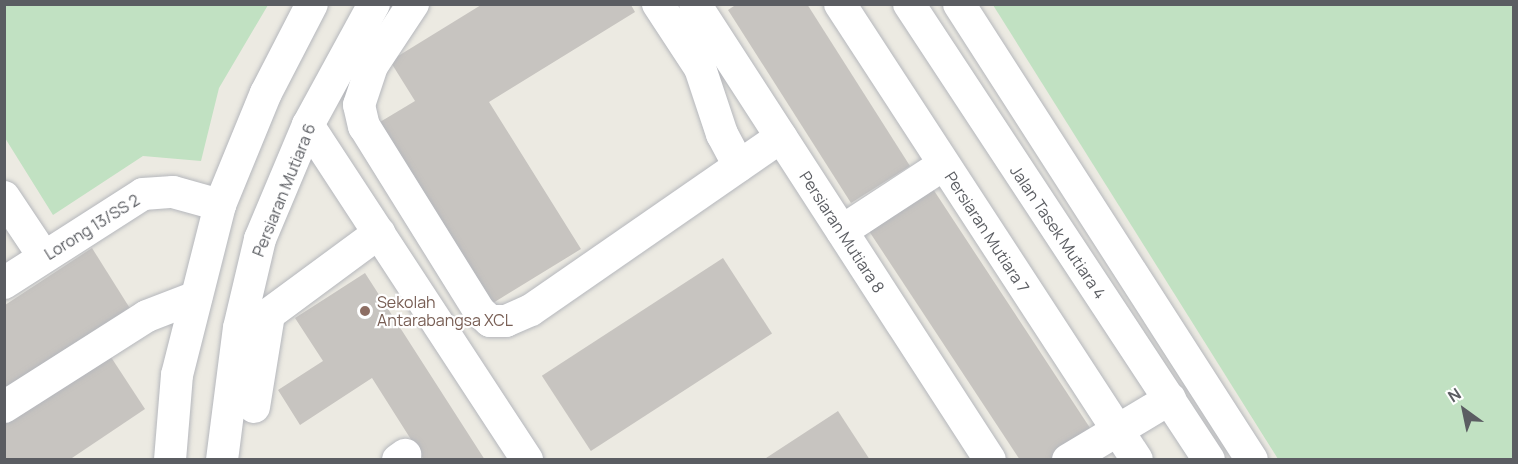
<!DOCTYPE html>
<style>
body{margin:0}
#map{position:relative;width:1518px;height:464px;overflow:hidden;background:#eceae2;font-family:Manrope,sans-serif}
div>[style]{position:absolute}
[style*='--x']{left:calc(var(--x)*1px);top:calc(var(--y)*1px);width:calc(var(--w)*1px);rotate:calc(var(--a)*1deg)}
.green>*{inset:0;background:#c1e1c2}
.building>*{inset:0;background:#c7c4c0;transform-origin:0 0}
.roads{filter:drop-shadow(0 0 2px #b5b7bc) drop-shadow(0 0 2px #b5b7bc)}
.minor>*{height:32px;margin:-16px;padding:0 16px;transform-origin:16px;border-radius:16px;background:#fff}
.dots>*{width:16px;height:16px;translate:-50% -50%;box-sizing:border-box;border:3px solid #fff;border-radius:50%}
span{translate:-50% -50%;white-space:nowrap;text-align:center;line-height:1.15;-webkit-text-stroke:4.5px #fff;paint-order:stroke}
.street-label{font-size:16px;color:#5b5d62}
.education-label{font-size:16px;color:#785e54}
.left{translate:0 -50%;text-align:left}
.frame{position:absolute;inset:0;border:6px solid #5b5d62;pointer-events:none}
.north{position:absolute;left:1434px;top:380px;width:60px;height:60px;-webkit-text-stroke:4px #fff;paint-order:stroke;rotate:327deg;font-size:16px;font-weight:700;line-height:24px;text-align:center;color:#5b5d62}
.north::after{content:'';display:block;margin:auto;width:21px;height:27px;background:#5b5d62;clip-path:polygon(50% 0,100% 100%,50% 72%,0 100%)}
</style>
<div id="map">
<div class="green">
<div style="clip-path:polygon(5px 4px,268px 4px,268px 5px,219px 88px,201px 161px,143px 156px,53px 215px,5px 138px)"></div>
<div style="clip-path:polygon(993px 5px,1513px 5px,1513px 459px,1278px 459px)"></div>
</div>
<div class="building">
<div style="clip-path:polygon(737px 4px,807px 4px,910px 166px,851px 203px,728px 10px)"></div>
<div style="clip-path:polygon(481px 5px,631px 5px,635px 12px,489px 102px,581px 249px,493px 303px,380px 122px,415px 101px,390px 61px)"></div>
<div style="clip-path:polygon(931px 186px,1094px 434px,1056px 460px,1020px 460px,867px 228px)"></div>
<div style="clip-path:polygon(92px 248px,131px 310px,5px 391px,5px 305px)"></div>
<div style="left:723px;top:258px;width:90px;height:216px;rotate:57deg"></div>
<div style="clip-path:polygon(365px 273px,485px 460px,424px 460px,372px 378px,300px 425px,278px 390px,323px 361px,295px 318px)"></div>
<div style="clip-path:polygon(107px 351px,145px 409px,69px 460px,5px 460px,5px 418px)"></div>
<div style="clip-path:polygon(838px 411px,870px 460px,763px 460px)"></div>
</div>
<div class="roads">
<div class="minor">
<div style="--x:413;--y:4;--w:74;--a:123.5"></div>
<div style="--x:372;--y:66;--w:41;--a:108.4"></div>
<div style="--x:359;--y:105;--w:22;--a:77"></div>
<div style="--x:364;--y:126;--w:218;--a:58.1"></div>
<div style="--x:479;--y:311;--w:15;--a:42"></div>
<div style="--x:490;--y:321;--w:16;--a:0"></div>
<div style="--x:506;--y:321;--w:27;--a:-24"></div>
<div style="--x:531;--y:310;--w:304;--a:-34.7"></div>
<div style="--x:658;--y:4;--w:77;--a:56.7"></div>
<div style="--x:700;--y:68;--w:70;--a:71.6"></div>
<div style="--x:722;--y:134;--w:36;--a:62"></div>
<div style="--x:695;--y:4;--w:543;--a:57.1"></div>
<div style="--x:840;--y:4;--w:544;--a:56.92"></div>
<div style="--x:909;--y:4;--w:546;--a:56.66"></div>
<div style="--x:959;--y:4;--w:542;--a:57.28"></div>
<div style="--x:308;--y:125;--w:400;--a:56.8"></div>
<div style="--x:4;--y:197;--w:72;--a:56.3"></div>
<div style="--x:842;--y:231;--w:121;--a:-33.2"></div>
<div style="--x:4;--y:283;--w:165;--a:-32.6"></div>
<div style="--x:143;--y:194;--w:30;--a:-4"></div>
<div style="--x:173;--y:192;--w:49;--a:15.5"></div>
<div style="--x:4;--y:407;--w:169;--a:-32.5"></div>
<div style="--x:147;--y:316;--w:53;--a:-21.2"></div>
<div style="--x:254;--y:407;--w:94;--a:-80.8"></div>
<div style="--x:269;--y:314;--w:137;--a:-36.4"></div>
<div style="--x:170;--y:460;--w:85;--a:-85.3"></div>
<div style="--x:177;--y:375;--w:175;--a:-75.8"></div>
<div style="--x:220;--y:205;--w:121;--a:-67.7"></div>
<div style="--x:266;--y:93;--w:100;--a:-62.7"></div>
<div style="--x:222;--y:460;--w:133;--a:-82.7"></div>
<div style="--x:239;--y:328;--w:91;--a:-76.7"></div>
<div style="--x:260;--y:239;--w:124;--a:-67.2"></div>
<div style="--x:308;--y:125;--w:138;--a:-61.4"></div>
<div style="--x:398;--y:460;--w:9;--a:-36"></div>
<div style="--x:1068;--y:460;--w:119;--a:-30.9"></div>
</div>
</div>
<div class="dots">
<div style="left:365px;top:311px;background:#8d6e63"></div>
</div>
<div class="street-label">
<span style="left:284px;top:190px;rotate:-68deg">Persiaran Mutiara 6</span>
<span style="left:92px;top:227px;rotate:-32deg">Lorong 13/SS 2</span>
<span style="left:842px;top:232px;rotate:57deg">Persiaran Mutiara 8</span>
<span style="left:987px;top:232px;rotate:57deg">Persiaran Mutiara 7</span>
<span style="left:1058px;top:232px;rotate:56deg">Jalan Tasek Mutiara 4</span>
</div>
<div class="education-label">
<span class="left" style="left:377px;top:311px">Sekolah<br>Antarabangsa XCL</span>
</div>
<div class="frame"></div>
<div class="north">N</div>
</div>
